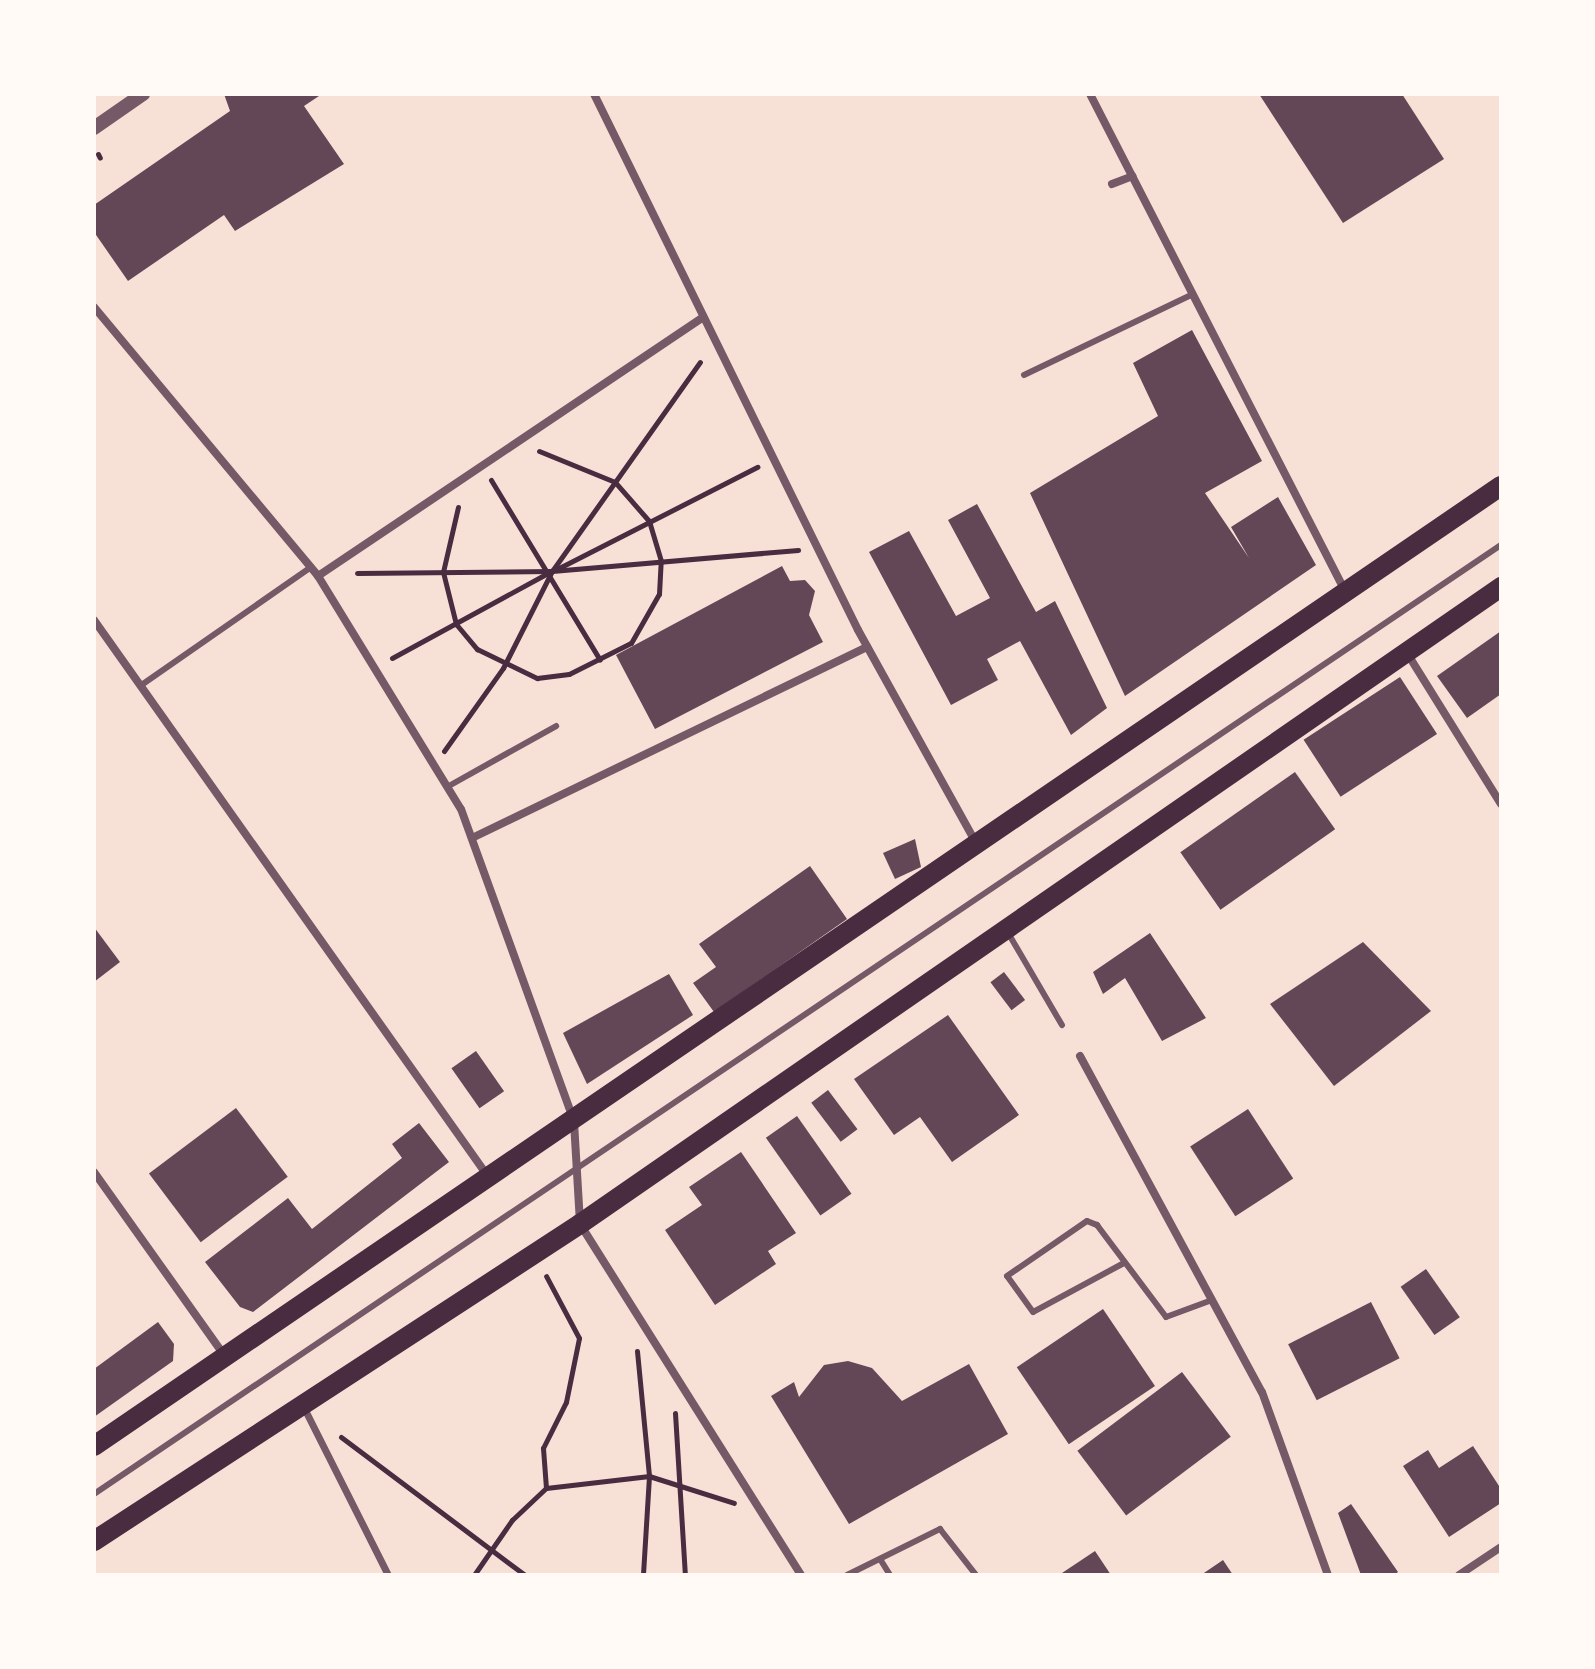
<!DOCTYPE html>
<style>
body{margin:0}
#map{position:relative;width:1595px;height:1669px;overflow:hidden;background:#f7e1d7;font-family:Literata,serif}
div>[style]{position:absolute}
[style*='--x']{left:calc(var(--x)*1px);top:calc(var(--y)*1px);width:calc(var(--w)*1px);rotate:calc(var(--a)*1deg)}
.building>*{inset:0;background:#644757;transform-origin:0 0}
.path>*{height:5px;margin:-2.5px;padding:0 2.5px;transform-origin:2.5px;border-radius:2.5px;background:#4a2c40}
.service>*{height:6px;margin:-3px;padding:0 3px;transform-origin:3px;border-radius:3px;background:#755966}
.pedestrian>*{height:7px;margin:-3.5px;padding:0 3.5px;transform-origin:3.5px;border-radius:3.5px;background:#755966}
.minor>*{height:8px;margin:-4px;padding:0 4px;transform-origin:4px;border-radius:4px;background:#755966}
.tertiary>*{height:14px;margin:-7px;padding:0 7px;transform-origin:7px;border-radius:7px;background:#755966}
.primary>*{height:20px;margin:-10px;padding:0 10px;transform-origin:10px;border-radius:10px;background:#4a2c40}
span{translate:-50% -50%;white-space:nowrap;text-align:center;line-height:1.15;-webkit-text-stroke:7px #fffaf5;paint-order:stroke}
.frame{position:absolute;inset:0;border:96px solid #fffaf5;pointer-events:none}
</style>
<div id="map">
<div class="building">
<div style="clip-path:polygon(224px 94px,322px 94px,304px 106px,344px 164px,235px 231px,224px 215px,128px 281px,94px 232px,94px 205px,230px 111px)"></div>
<div style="clip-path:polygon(1259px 94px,1402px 94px,1444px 159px,1343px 223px)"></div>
<div style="clip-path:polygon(1192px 330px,1262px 461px,1205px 493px,1249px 558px,1231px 527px,1278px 497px,1316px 565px,1125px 696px,1030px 493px,1158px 416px,1133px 363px)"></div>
<div style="clip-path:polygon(977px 504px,1036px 612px,1055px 601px,1107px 708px,1071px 735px,1020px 641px,987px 659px,998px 680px,951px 705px,869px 552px,909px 531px,956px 616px,990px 598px,948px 520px)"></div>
<div style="clip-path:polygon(782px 566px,790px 581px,805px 580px,815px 591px,809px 615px,823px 642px,655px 729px,616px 655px)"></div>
<div style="clip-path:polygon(1501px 631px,1501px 694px,1467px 718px,1437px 676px)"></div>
<div style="left:1400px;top:677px;width:68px;height:115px;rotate:57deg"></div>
<div style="left:1295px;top:772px;width:70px;height:140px;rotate:55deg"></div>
<div style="clip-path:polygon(915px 839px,921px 867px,895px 879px,883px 853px)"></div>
<div style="clip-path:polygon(810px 866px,847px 919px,714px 1012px,693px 983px,716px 967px,699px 944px)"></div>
<div style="clip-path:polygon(94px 927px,120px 962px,94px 982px)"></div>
<div style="clip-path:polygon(1150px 933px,1206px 1018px,1162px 1041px,1125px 978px,1103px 994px,1093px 972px)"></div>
<div style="clip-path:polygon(1363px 942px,1431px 1011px,1334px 1086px,1270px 1004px)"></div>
<div style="left:1004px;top:972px;width:35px;height:17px;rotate:53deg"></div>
<div style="clip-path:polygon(669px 974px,693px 1015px,587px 1084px,563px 1033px)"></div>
<div style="clip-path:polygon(948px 1015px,1019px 1115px,952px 1162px,920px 1117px,894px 1135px,854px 1079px)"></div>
<div style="left:476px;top:1051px;width:49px;height:30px;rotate:55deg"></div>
<div style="left:828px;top:1090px;width:49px;height:21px;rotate:53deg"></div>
<div style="left:236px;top:1108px;width:86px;height:109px;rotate:53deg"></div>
<div style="left:1248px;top:1109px;width:83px;height:69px;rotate:57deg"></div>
<div style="left:797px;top:1116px;width:95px;height:38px;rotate:55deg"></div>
<div style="clip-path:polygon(419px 1123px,449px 1162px,253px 1312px,240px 1307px,205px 1262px,288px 1198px,312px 1229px,402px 1158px,392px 1144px)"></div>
<div style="clip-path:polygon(741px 1152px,796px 1233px,768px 1251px,776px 1264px,715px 1305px,665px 1230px,702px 1205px,689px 1187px)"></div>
<div style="left:1426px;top:1269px;width:59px;height:31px;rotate:55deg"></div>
<div style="left:1371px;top:1302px;width:63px;height:93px;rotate:63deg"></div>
<div style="left:1103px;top:1309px;width:93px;height:104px;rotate:56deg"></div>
<div style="clip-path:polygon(158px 1322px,174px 1344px,173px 1361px,94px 1417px,94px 1369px)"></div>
<div style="clip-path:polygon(848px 1361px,872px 1368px,902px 1401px,969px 1364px,1008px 1434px,849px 1524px,771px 1396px,794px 1382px,799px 1397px,824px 1365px)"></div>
<div style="left:1182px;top:1372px;width:81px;height:131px;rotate:53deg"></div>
<div style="clip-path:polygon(1473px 1446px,1501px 1489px,1501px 1503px,1449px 1537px,1403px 1466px,1428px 1450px,1439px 1468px)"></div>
<div style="clip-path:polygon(1351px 1504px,1398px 1572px,1394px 1575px,1361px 1575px,1338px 1513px)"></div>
<div style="clip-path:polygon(1095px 1551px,1111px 1575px,1059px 1575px)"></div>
<div style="clip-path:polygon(1223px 1560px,1233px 1575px,1201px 1575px)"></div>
</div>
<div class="path">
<div style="--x:98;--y:154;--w:4;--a:63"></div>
<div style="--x:491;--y:480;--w:210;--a:58.8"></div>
<div style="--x:458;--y:507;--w:67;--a:103"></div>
<div style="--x:443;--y:572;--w:54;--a:76"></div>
<div style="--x:456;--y:624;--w:33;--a:50"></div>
<div style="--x:477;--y:649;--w:67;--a:25.8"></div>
<div style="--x:537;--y:678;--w:32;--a:-7"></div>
<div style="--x:569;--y:674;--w:69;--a:-26.6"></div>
<div style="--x:631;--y:643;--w:56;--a:-60.3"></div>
<div style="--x:659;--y:594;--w:33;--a:-87"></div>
<div style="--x:661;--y:561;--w:42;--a:-106.7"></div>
<div style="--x:649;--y:521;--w:52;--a:-131.1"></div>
<div style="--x:615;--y:482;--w:82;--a:-157.8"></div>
<div style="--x:557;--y:569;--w:225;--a:-27"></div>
<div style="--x:357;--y:573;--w:195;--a:-0.6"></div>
<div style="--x:552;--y:571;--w:247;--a:-4.9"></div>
<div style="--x:392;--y:658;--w:178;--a:-28.6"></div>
<div style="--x:444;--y:751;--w:102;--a:-54.6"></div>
<div style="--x:503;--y:668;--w:109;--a:-63.2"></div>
<div style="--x:552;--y:571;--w:256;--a:-54.7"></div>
<div style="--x:637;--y:1351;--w:126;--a:84.5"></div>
<div style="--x:649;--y:1476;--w:99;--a:93.5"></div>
<div style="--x:675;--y:1413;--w:162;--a:86.5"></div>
<div style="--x:341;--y:1437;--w:230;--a:36.9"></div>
<div style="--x:546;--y:1488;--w:40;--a:-94.3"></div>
<div style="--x:543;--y:1448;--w:51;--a:-63.4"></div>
<div style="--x:566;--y:1402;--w:65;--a:-78.5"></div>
<div style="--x:579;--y:1338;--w:70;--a:-118"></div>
<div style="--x:474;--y:1575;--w:67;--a:-55.4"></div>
<div style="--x:512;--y:1520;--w:47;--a:-43.3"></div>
<div style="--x:546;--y:1488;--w:104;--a:-6.6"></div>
<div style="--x:649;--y:1476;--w:89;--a:17.6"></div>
</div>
<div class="service">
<div style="--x:1024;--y:375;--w:187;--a:-25.6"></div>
<div style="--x:140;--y:686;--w:208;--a:-34.8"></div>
<div style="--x:447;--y:787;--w:125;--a:-29.2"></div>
<div style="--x:1007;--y:931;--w:109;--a:59.7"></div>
<div style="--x:1124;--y:1263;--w:103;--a:151.7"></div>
<div style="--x:1033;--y:1312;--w:44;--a:-125.8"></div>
<div style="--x:1007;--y:1276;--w:97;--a:-34.5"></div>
<div style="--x:1087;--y:1221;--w:11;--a:22"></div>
<div style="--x:1097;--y:1225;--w:115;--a:53.1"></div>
<div style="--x:1166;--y:1317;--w:49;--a:-20.3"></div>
<div style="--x:94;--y:1494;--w:1697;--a:-34"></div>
<div style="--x:880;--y:1559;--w:19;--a:58"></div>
<div style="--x:847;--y:1575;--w:104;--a:-26.3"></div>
<div style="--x:940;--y:1529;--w:58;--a:52"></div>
</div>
<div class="pedestrian">
<div style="--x:303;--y:1406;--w:189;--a:63.3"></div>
</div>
<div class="minor">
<div style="--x:594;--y:94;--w:597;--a:63.78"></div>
<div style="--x:858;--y:630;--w:244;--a:61"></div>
<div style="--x:1090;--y:94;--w:556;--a:62.84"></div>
<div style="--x:1112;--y:184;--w:22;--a:-21"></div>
<div style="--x:94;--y:307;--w:350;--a:50.2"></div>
<div style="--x:318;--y:576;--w:273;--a:58.5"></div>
<div style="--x:461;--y:809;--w:333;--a:70.1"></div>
<div style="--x:574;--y:1122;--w:102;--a:86.6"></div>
<div style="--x:580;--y:1224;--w:415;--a:57.8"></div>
<div style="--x:318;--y:576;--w:461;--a:-33.9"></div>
<div style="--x:94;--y:620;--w:680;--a:54.7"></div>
<div style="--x:1407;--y:653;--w:178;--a:58.1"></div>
<div style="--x:472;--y:838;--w:439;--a:-25.8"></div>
<div style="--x:1080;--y:1056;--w:382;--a:61.6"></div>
<div style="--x:1262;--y:1392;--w:195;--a:70.2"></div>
<div style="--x:94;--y:1172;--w:224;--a:54.6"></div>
<div style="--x:1459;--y:1575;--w:50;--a:-33.7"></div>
</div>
<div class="tertiary">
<div style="--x:94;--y:128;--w:60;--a:-34.8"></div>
</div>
<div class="primary">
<div style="--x:94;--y:1446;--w:1703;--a:-34.31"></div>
<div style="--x:94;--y:1541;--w:580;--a:-33.11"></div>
<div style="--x:580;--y:1224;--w:1120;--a:-34.67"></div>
</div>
<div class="frame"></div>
</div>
